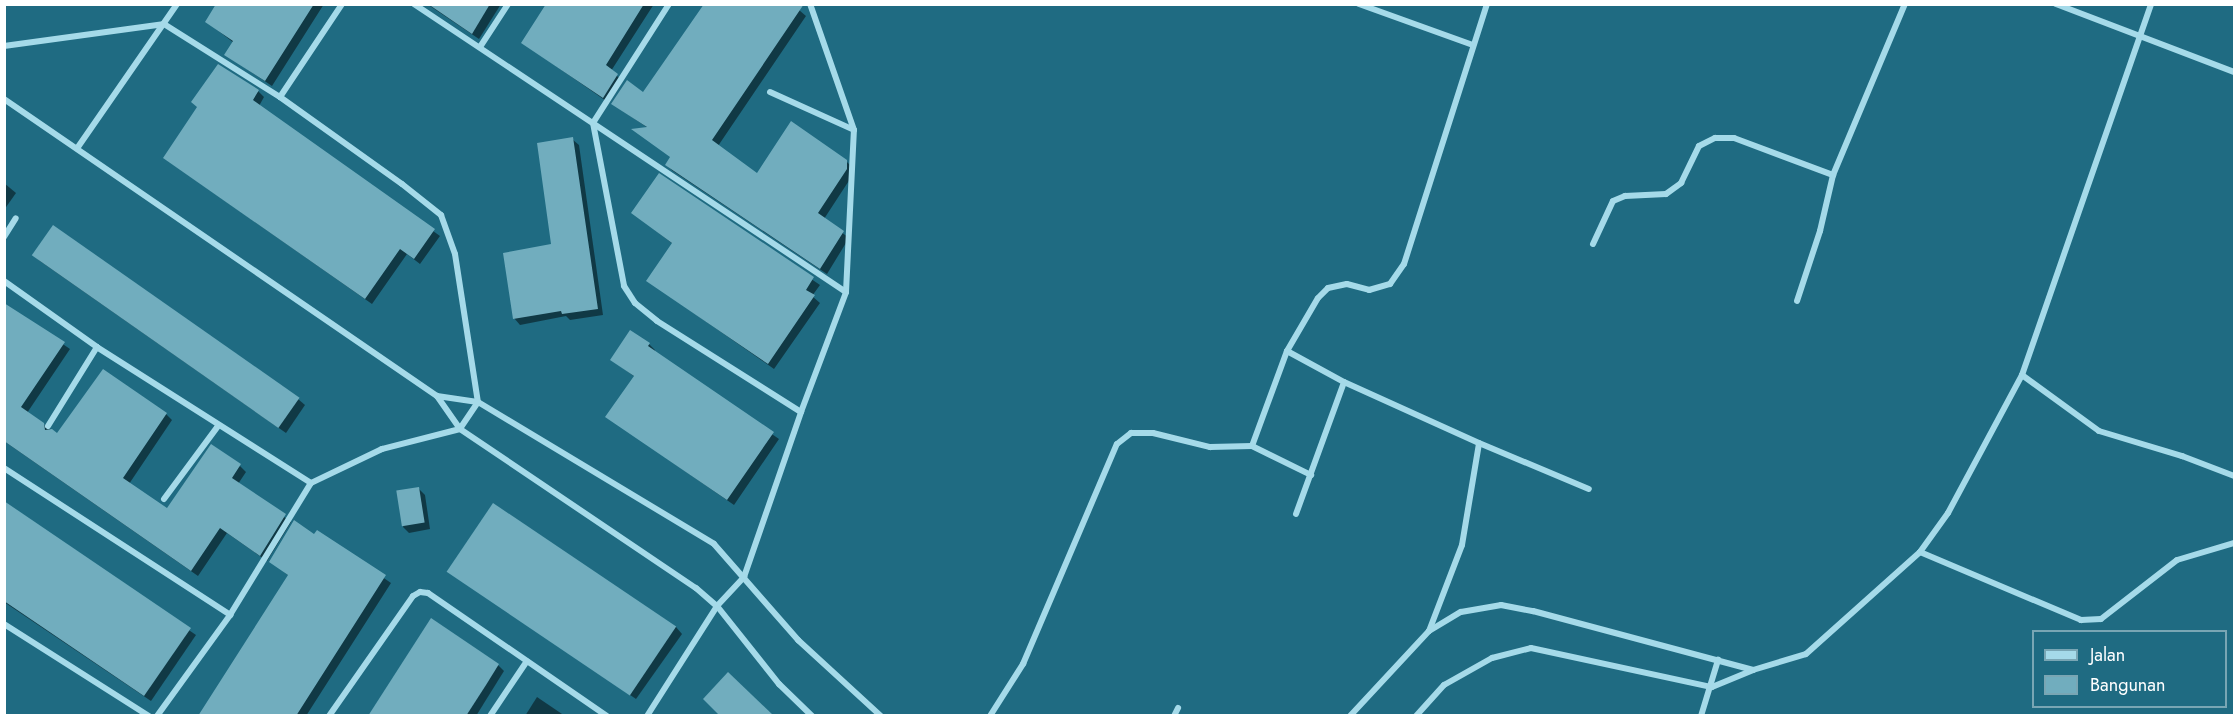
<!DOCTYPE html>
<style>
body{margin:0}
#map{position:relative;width:2239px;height:720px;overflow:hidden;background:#1f6b82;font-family:Jost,sans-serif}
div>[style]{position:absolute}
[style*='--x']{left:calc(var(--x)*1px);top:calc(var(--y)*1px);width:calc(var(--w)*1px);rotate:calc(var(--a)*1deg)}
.shadow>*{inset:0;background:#0007}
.building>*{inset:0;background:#71adbe;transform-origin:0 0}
.street>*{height:6px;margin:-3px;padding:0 3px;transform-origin:3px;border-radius:3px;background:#a5dae9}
span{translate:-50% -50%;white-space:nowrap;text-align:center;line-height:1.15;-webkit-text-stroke:6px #1f6b82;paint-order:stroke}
.frame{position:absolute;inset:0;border:6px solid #fff;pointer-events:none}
.legend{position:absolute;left:2032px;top:630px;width:195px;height:78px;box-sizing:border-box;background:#1f6b82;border:2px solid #79a6b4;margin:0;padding:8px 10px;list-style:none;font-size:18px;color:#fff}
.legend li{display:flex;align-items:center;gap:12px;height:30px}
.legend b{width:30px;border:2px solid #79a6b4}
</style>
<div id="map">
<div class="shadow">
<div style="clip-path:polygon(218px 4px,324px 4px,272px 86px,226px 55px,234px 43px,207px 22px)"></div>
<div style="clip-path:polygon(427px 4px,501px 4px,479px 39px)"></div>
<div style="clip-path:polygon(548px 4px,654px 4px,611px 71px,623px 81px,609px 103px,523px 43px)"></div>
<div style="clip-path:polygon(792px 4px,806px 16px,718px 146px,757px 175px,846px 161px,853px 168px,852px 176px,824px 219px,849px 238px,827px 274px,673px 171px,666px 165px,671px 158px,648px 128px,613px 104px,643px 94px)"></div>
<div style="clip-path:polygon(218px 66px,258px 91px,264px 97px,259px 106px,440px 236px,420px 264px,407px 254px,372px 304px,164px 158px,198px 108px)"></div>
<div style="clip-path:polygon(572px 139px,579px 145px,603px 315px,570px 320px,566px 316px,520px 325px,514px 318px,552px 245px)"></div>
<div style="clip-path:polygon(659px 175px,820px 285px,812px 296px,820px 303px,774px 369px,648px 281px,673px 244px,633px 213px)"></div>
<div style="clip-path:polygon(4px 183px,16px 193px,4px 210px)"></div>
<div style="clip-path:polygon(53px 227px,298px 399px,305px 405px,286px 433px,40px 261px,34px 255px)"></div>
<div style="clip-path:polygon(4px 304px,70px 349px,27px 413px,58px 435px,166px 414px,172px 420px,129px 484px,167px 510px,240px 466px,246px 472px,238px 484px,291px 522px,267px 561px,227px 533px,198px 576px,4px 441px)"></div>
<div style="clip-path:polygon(649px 344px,655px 350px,654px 352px,779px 439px,734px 505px,607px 417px,635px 377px,612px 360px)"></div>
<div style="clip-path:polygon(419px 489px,425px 495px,430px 529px,409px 533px,403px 527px)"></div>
<div style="clip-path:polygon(4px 504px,196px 635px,151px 701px,4px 602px)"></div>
<div style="clip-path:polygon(317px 532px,391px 583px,306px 716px,200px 716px,289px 576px,271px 561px,315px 536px)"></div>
<div style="clip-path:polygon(448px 571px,676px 627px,682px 634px,636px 699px)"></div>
<div style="clip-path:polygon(498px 665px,504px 671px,476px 716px,370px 716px)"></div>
<div style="clip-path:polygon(537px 697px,565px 716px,525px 716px)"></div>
</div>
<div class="building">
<div style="clip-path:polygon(216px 4px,314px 4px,265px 81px,224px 55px,233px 41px,205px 22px)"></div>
<div style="clip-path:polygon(428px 4px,490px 4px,472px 34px)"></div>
<div style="clip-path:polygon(546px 4px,644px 4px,606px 65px,618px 74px,603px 98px,521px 43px)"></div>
<div style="clip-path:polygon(704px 4px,804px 4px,712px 140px,757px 173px,791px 121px,847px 160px,847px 169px,818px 213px,844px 231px,820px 269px,665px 165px,670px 157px,631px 129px,647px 127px,611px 104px,627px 80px,643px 92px)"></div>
<div style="clip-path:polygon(218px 64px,259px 90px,253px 100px,435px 229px,414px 259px,400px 249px,365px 299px,163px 158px,197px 107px,191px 102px)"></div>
<div style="clip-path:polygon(573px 137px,598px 309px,562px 314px,561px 311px,513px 319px,503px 253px,551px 244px,537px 143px)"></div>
<div style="clip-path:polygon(659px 173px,814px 277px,806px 290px,815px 295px,768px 364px,646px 281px,672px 243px,631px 213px)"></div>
<div style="left:53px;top:225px;width:301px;height:37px;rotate:35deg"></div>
<div style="clip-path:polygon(4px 303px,65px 342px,21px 407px,44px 423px,45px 430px,52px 429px,57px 433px,103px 369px,167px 413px,123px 478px,167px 508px,211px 444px,241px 464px,232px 478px,286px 514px,260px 556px,220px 528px,191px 571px,4px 441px)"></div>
<div style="clip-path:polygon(630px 330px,650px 343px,648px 346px,774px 432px,727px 500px,605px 417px,634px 376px,610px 360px)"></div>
<div style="left:419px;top:487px;width:36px;height:23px;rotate:81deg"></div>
<div style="clip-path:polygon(4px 501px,191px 628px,144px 696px,4px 601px)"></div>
<div style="left:493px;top:503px;width:221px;height:83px;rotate:34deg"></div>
<div style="clip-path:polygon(294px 520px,314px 534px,317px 530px,386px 575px,296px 716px,198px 716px,288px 575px,269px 562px)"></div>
<div style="clip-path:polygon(431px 618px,499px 664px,486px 685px,466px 716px,368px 716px)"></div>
<div style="clip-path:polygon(728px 672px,774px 716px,720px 716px,703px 699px)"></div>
</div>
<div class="street">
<div style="--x:414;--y:4;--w:519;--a:33.69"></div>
<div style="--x:669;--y:4;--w:141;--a:122.6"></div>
<div style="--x:593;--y:123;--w:166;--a:79.2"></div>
<div style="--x:624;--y:286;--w:20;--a:57"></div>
<div style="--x:635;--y:303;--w:28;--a:39"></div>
<div style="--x:657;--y:321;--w:170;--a:32.3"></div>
<div style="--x:1359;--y:4;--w:121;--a:19.8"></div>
<div style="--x:2056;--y:4;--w:191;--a:20.9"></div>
<div style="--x:4;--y:46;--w:162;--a:-7.8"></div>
<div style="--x:164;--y:24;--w:137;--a:32.2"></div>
<div style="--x:280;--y:97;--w:150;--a:35.5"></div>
<div style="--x:402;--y:184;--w:50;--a:38.5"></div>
<div style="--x:441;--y:215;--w:41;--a:70.3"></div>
<div style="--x:455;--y:254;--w:150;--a:81.2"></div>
<div style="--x:478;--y:402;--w:32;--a:124"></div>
<div style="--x:460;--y:429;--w:81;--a:165.6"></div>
<div style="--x:382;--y:449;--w:79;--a:154.4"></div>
<div style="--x:311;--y:483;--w:254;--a:-147.6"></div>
<div style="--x:97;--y:347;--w:114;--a:-144.6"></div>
<div style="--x:480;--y:47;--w:51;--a:-56.9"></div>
<div style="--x:770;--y:92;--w:92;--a:24.3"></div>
<div style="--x:280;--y:97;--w:112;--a:-56.3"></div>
<div style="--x:4;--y:99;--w:525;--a:34.45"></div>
<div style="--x:437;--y:396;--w:40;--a:55.1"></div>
<div style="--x:460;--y:429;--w:285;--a:34"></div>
<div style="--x:696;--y:588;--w:28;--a:41"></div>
<div style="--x:717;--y:606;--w:100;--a:51.5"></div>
<div style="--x:779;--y:684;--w:46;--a:44.1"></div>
<div style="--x:78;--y:147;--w:174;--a:-55.3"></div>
<div style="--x:4;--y:237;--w:22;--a:-58"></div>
<div style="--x:1593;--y:244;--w:47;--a:-65.1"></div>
<div style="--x:1613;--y:201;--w:13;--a:-23"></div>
<div style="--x:1625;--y:196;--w:41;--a:-2.8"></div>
<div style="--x:1666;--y:194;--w:19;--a:-36"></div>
<div style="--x:1681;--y:183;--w:41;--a:-64.1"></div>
<div style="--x:1699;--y:146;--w:18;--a:-27"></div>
<div style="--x:1715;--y:138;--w:19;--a:0"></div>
<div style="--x:1734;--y:138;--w:106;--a:20.5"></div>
<div style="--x:1797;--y:301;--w:74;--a:-71.8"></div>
<div style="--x:1820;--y:231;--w:57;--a:-76.9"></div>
<div style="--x:1833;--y:175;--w:186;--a:-67.2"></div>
<div style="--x:1287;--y:351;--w:65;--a:28.5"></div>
<div style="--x:1344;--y:382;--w:148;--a:24.3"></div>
<div style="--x:1479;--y:443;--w:119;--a:22.7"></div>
<div style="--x:2022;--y:375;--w:95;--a:36"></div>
<div style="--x:2099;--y:431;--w:87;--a:16.8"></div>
<div style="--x:2182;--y:456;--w:56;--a:21"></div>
<div style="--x:437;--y:396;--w:41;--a:8.3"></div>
<div style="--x:478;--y:402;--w:275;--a:31"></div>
<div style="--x:714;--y:544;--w:128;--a:48.8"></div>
<div style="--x:798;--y:640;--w:113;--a:42.5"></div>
<div style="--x:48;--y:426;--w:93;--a:-58.2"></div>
<div style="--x:1252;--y:446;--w:101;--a:-69.8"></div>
<div style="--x:1287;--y:351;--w:61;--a:-59.7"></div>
<div style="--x:1318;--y:298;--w:14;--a:-45"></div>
<div style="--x:1328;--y:288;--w:19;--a:-12"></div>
<div style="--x:1347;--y:284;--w:23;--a:15"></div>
<div style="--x:1369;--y:290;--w:22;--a:-16"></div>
<div style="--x:1390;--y:284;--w:24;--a:-55"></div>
<div style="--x:1404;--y:264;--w:273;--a:-72.3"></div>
<div style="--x:4;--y:468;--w:270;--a:33"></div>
<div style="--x:164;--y:499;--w:91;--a:-53.5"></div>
<div style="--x:1296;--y:514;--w:140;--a:-70"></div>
<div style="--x:1920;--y:552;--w:175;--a:22.9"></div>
<div style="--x:2081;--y:620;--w:20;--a:-3"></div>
<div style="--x:2101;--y:619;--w:96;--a:-37.8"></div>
<div style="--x:2177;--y:560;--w:59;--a:-16.6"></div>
<div style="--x:4;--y:624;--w:172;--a:32.4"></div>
<div style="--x:1429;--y:631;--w:92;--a:-69"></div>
<div style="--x:1462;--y:545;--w:103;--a:-80.5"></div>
<div style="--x:157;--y:716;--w:125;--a:-54.1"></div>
<div style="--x:230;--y:615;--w:155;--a:-58.5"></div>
<div style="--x:329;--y:716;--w:146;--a:-55"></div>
<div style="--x:413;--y:596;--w:8;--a:-30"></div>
<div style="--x:420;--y:592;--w:8;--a:7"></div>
<div style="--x:428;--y:593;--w:217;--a:34.5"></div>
<div style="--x:490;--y:716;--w:66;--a:-56.1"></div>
<div style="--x:647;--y:716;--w:130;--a:-57.5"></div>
<div style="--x:717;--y:606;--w:40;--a:-47"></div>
<div style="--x:744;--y:577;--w:175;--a:-70.9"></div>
<div style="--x:801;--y:412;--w:128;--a:-69.4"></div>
<div style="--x:846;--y:292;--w:162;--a:-87.2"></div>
<div style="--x:854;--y:130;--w:133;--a:-109.2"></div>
<div style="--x:990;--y:716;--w:62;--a:-57.6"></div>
<div style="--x:1023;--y:664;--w:239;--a:-66.9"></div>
<div style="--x:1117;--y:444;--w:18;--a:-38"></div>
<div style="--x:1131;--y:433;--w:22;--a:0"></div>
<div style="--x:1153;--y:433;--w:59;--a:13.8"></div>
<div style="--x:1210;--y:447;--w:42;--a:-1.4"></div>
<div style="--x:1252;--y:446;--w:66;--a:26.2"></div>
<div style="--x:1174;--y:716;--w:9;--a:-63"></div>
<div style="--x:1350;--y:716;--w:116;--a:-47.1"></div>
<div style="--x:1429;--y:631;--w:37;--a:-31"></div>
<div style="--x:1461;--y:612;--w:41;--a:-9.9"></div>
<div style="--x:1501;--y:605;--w:33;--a:11"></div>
<div style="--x:1533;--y:611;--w:228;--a:15"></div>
<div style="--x:1416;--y:716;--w:42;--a:-47.9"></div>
<div style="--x:1444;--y:685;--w:55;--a:-29.4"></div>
<div style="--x:1492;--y:658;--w:40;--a:-14.4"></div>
<div style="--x:1531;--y:648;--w:185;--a:12.2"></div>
<div style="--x:1712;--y:687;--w:44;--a:-22.5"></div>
<div style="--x:1753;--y:670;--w:55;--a:-16.8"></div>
<div style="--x:1806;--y:654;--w:153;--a:-41.8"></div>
<div style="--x:1920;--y:552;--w:48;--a:-54.3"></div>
<div style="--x:1948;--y:513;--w:157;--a:-61.8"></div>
<div style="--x:2022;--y:375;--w:393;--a:-70.8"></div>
<div style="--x:1701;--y:716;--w:59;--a:-73.1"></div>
</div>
<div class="frame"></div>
<ul class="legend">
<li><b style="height:8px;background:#a5dae9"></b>Jalan</li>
<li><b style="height:16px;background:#71adbe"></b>Bangunan</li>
</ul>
</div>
